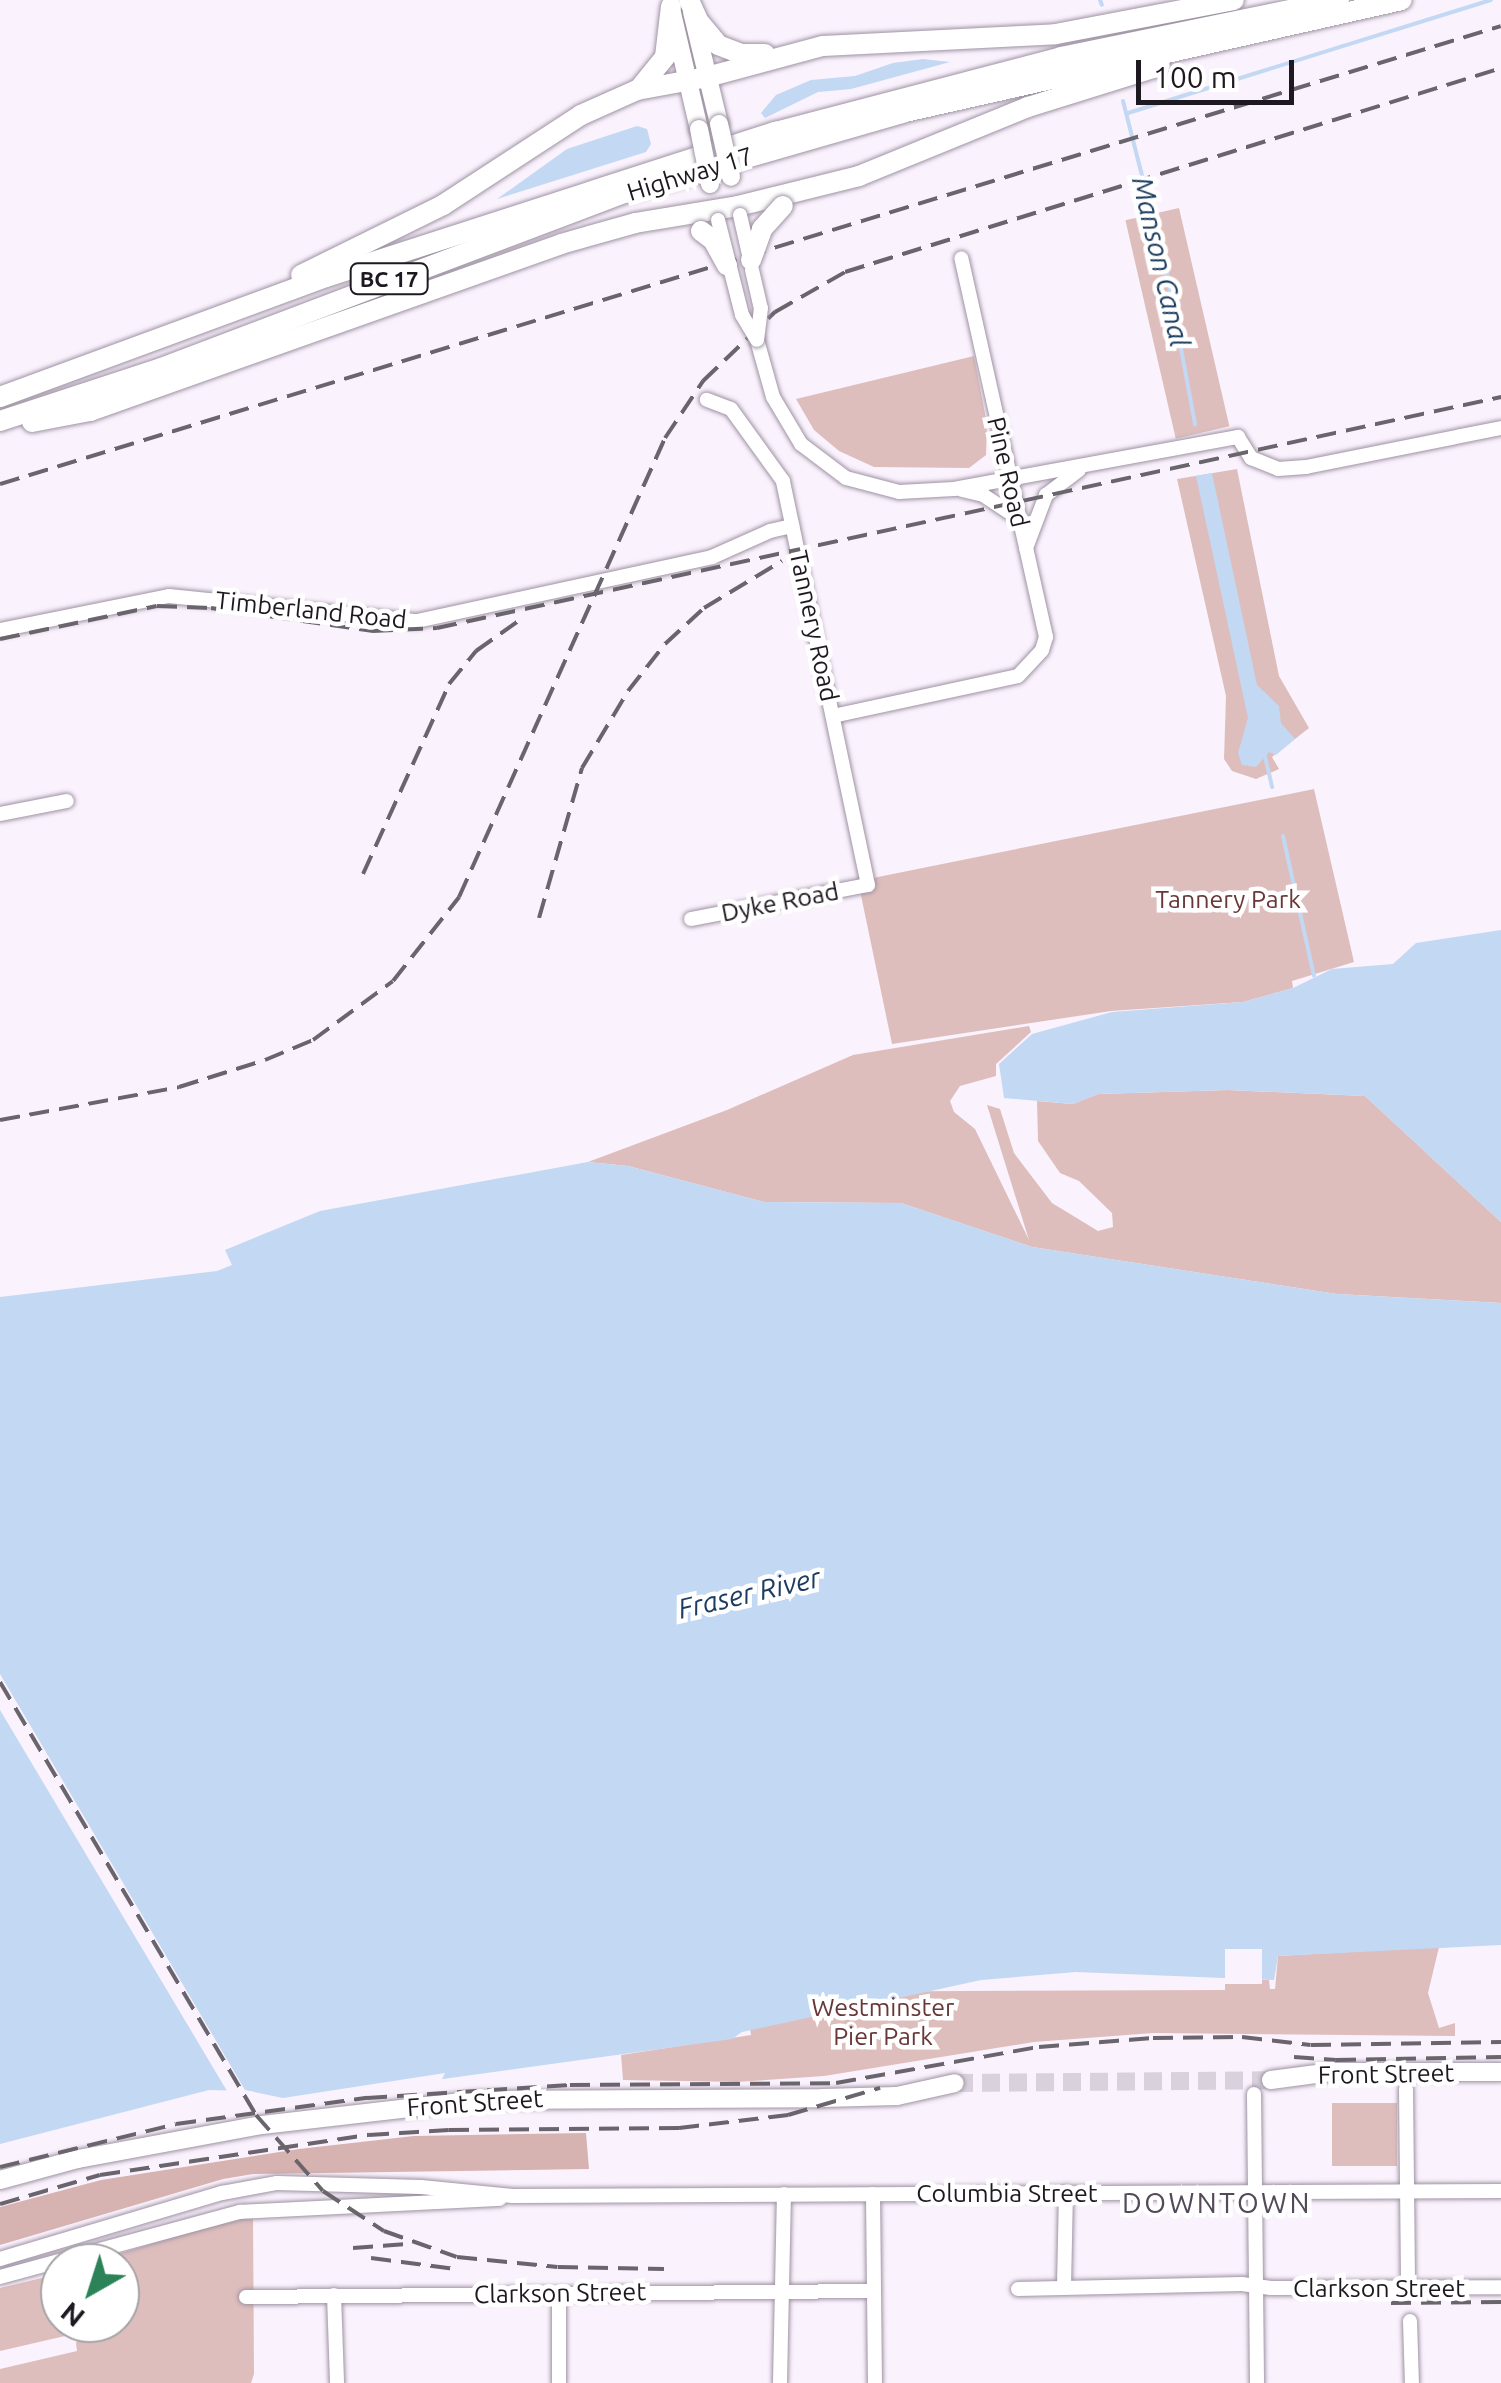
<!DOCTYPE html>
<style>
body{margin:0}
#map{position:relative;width:1501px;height:2383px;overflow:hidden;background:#faf2fd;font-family:Ubuntu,sans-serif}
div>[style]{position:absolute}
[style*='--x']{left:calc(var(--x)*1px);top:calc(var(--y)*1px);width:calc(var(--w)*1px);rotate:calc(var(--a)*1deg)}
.green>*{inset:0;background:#debebd;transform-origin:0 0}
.forest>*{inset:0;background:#d6b2b1}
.water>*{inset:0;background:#c3d8f2}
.pier>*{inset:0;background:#faf2fd;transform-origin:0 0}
.stream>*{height:4px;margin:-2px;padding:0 2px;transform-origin:2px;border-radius:2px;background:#c3d8f2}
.major-tunnel>*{height:18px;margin-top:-9px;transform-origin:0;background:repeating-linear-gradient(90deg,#d9d1dc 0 18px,transparent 0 27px)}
.roads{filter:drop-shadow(0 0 2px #9e92a3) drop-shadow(0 0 2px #9e92a3)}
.minor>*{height:14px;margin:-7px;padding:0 7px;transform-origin:7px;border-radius:7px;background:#fff}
.major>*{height:18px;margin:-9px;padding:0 9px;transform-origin:9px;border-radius:9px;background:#fff}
.highway>*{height:20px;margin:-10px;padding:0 10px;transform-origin:10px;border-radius:10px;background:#fff}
.rail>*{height:4px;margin-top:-2px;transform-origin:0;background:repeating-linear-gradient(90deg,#6a646c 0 20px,transparent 0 30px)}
.bridges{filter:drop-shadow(0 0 2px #9e92a3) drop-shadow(0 0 2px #9e92a3)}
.minor-bridge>*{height:14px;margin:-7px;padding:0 7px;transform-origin:7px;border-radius:7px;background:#fff}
.major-bridge>*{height:18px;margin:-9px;padding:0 9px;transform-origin:9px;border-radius:9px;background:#fff}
.highway-bridge>*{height:20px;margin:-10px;padding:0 10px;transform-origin:10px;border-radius:10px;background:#fff}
span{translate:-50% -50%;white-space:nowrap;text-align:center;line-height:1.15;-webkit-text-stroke:9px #fff;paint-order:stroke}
.shield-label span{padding:2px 8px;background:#fff;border:2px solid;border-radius:8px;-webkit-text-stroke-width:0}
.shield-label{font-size:22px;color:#1e1920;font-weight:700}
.street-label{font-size:25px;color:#1e1920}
.park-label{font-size:25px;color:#693737}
.water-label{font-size:28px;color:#1d3d60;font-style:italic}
.neighbourhood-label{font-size:28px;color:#544958;letter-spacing:2.5px}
.north{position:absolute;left:40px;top:2243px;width:100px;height:100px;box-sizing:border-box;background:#fff;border:2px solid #a5a3a6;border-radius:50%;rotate:219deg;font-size:28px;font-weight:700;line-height:40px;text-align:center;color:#1e1920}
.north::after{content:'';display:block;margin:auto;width:35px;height:45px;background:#2c8357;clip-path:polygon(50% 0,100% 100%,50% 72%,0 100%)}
.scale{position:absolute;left:1136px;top:60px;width:158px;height:45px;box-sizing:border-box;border:5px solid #1e1920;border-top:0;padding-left:12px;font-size:30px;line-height:35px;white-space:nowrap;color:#1e1920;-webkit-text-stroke:8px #fff;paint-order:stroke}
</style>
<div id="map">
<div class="green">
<div style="left:1179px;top:208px;width:224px;height:55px;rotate:77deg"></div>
<div style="clip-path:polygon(974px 356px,987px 424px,986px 455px,969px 468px,874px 467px,839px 451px,814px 430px,796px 399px)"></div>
<div style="clip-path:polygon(1237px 469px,1279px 676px,1309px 728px,1272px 757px,1279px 769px,1256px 779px,1232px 771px,1224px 759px,1226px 696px,1177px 479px)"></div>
<div style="clip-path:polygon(1314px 789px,1354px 962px,1292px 981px,1293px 988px,1243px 1002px,1111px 1011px,892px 1044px,858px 881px)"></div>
<div style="clip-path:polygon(1029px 1026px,1031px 1032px,996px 1064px,996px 1076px,960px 1086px,950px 1101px,954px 1112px,975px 1129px,1029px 1240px,987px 1105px,1000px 1109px,1014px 1153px,1052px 1203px,1098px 1231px,1113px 1227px,1112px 1213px,1079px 1181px,1060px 1173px,1038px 1141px,1037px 1101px,1073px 1104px,1098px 1094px,1228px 1090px,1365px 1096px,1501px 1222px,1501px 1303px,1337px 1294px,1032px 1247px,901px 1203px,764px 1202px,628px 1166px,588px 1162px,727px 1110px,853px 1055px)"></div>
<div style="clip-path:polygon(1439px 1947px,1428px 1993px,1439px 2028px,1455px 2023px,1455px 2036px,1153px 2033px,1034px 2042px,824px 2076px,737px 2082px,623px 2080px,621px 2055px,751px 2035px,745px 1992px,1225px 1990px,1225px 1949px,1263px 1980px,1269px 1980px,1270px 1989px,1275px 1989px,1278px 1956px)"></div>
<div style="left:1397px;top:2103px;width:63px;height:65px;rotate:90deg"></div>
<div style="clip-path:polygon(253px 2213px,254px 2374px,251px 2383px,0 2383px,0 2369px,77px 2351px,76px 2343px,88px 2323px,120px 2323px,120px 2263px,89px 2263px)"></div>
<div style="clip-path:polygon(46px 2277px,60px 2285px,60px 2323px,71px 2323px,65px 2336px,0 2351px,0 2288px)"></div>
</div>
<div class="forest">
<div style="clip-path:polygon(586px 2133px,589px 2169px,253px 2174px,223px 2179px,0 2245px,0 2207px,101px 2180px,299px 2149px,414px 2136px)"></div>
</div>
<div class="water">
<div style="clip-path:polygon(923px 59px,950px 62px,851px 89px,818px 92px,765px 118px,761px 113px,776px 95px,811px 80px,855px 76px,893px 63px)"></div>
<div style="clip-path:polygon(637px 126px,647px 129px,651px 144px,646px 152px,497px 199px,567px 149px)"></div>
<div style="clip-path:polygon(1212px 473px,1257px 685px,1279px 706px,1281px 723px,1295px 739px,1276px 755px,1269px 752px,1256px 767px,1242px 765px,1238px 753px,1248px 718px,1196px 476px)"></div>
<div style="clip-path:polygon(1501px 930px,1501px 1222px,1365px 1096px,1228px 1090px,1098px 1094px,1073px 1104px,1004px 1098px,999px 1064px,1032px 1034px,1112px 1012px,1243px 1002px,1293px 988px,1332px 969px,1393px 964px,1416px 943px)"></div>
<div style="clip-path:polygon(588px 1162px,628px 1166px,764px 1202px,901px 1203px,1032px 1247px,1337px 1294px,1501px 1303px,1501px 1945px,1278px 1956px,1274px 1980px,1076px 1972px,981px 1980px,742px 2032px,732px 2039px,283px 2101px,264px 2099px,251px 2091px,209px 2090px,0 2144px,0 1297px,217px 1271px,232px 1265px,225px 1250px,320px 1211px)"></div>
</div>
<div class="pier">
<div style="clip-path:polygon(0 1674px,245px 2090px,283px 2098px,445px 2073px,441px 2081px,275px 2105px,230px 2096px,0 1710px)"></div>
<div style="left:1225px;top:1949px;width:37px;height:35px"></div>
</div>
<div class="stream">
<div style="--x:1100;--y:0;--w:5;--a:68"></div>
<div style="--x:1123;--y:101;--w:179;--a:75.7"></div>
<div style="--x:1167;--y:274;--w:153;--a:79.4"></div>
<div style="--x:1128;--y:113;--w:380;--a:-17.3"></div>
<div style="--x:1264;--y:752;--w:36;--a:77"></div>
<div style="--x:1283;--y:836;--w:143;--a:77.5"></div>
</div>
<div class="major-tunnel">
<div style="--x:955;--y:2083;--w:316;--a:-0.5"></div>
</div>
<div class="roads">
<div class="minor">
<div style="--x:757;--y:340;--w:59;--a:74.3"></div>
<div style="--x:773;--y:397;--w:55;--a:59.2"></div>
<div style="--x:801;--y:444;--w:56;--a:37.1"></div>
<div style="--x:846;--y:478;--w:55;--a:14.8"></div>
<div style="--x:899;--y:492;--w:55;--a:-3.1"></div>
<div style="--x:954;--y:489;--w:289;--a:-10.4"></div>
<div style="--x:1238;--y:437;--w:25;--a:58"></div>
<div style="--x:1251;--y:458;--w:29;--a:22"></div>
<div style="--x:1278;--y:469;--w:28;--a:-4"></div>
<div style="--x:1306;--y:467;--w:199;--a:-11.3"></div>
<div style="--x:962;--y:490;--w:22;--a:13"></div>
<div style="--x:983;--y:495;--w:42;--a:33.3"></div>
<div style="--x:1026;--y:548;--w:57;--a:-69.3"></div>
<div style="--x:1046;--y:495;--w:41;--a:-37.1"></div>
<div style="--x:0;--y:630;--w:172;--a:-11.4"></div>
<div style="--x:169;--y:596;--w:249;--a:5.8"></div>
<div style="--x:417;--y:621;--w:302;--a:-12.2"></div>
<div style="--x:712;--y:557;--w:64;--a:-24.1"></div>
<div style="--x:770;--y:531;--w:23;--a:-13"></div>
<div style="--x:833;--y:716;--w:189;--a:-12.2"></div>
<div style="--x:1018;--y:676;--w:35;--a:-47"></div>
<div style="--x:1042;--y:650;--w:14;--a:-73"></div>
<div style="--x:1046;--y:637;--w:388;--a:-102.6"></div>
<div style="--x:0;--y:814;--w:68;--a:-11"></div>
<div style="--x:691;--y:919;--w:180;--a:-10.9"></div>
<div style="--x:868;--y:885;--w:413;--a:-101.9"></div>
<div style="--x:783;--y:481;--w:89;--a:-125.8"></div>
<div style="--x:731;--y:409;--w:26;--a:-159"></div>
<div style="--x:1406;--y:2089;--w:199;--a:89.4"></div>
<div style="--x:1254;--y:2094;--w:289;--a:89.4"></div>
<div style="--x:873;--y:2194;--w:189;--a:89.4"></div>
<div style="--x:0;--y:2259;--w:232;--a:-16.6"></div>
<div style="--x:222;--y:2193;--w:56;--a:-10.3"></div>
<div style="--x:277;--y:2183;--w:144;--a:1.6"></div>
<div style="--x:421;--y:2187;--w:92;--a:5.6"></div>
<div style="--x:513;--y:2196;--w:988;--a:-0.29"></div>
<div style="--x:0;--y:2277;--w:249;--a:-15.2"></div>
<div style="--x:240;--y:2212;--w:260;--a:-2.9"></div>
<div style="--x:1064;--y:2287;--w:95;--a:-88.8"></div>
<div style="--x:1018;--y:2289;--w:224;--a:-1.3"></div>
<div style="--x:1242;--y:2284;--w:29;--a:8"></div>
<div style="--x:1271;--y:2288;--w:230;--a:-0.2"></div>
<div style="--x:559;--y:2294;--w:89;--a:90"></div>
<div style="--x:334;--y:2295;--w:88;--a:88"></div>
<div style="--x:246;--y:2297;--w:628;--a:-0.55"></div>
<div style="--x:1410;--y:2321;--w:62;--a:88.2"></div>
<div style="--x:780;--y:2383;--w:189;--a:-88.8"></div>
</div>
<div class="major">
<div style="--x:692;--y:12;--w:115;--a:76.4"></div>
<div style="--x:672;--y:13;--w:119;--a:76.9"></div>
<div style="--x:1271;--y:2080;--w:62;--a:-7.5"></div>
<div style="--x:1332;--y:2072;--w:169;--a:0"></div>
<div style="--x:0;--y:2180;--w:81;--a:-15.1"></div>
<div style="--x:78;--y:2159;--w:187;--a:-10.5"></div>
<div style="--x:262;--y:2125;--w:218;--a:-6.6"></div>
<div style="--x:479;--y:2100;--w:344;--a:-0.3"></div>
<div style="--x:823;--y:2098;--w:74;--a:-1.5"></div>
<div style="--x:897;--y:2096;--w:59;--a:-12.6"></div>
</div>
<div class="highway">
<div style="--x:689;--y:0;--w:24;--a:66"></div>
<div style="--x:699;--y:22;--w:30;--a:50"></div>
<div style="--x:718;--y:45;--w:26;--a:21"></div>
<div style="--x:742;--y:54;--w:23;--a:0"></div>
<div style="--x:639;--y:89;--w:41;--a:-50.9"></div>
<div style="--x:665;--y:57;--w:51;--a:-83.3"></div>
<div style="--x:301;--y:275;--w:158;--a:-26.2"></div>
<div style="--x:443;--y:205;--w:165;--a:-33.1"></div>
<div style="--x:581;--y:115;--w:61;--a:-24.1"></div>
<div style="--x:637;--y:90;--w:71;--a:-10.5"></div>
<div style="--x:707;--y:77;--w:120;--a:-15"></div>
<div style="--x:823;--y:46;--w:233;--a:-2.9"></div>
<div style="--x:1056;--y:34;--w:181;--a:-10.8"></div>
<div style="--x:0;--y:397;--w:347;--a:-20.2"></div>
<div style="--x:326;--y:277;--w:473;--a:-17.9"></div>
<div style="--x:776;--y:132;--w:295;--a:-14.7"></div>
<div style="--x:1061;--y:57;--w:284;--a:-11.6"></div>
<div style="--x:0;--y:421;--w:169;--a:-18.2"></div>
<div style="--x:161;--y:368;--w:496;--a:-20.7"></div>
<div style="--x:625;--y:193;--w:291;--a:-16.1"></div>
<div style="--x:905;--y:112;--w:509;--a:-12.7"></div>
<div style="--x:32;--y:422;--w:59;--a:-10.7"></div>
<div style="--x:90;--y:411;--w:500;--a:-19.5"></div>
<div style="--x:561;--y:244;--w:77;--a:-15.8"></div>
<div style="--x:635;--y:223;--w:104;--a:-9.4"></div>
<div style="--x:738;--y:206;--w:125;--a:-13.9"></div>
<div style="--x:859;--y:176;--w:183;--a:-22.2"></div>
<div style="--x:1028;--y:107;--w:138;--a:-17.3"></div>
</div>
</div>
<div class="rail">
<div style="--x:0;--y:484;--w:1569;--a:-16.97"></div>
<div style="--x:0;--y:639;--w:160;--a:-11.9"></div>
<div style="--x:157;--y:606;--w:54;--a:2.1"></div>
<div style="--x:211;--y:608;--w:164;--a:8.1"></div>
<div style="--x:373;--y:631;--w:64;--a:-2.7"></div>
<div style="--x:437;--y:628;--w:1089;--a:-12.25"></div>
<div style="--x:363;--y:874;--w:209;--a:-65.6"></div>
<div style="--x:449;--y:684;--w:43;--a:-50.7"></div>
<div style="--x:476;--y:651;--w:59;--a:-35.3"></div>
<div style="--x:539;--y:918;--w:156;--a:-74"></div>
<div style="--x:582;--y:768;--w:90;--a:-59.1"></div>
<div style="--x:628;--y:691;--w:60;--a:-51.8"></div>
<div style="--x:665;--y:644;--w:53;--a:-42.7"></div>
<div style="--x:704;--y:608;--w:91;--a:-31.1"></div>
<div style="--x:0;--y:1120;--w:182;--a:-10.4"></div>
<div style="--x:179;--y:1087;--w:90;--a:-17.4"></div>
<div style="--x:265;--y:1060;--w:52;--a:-22.6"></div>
<div style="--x:313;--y:1040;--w:99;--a:-36.4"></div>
<div style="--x:393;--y:981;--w:107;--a:-51.8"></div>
<div style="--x:459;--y:897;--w:503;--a:-65.83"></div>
<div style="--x:665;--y:438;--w:69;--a:-56.3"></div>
<div style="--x:703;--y:381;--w:100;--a:-43.8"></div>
<div style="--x:775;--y:312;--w:81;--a:-29.7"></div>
<div style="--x:845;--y:272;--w:687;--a:-17.27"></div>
<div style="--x:0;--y:1682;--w:503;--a:59.41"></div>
<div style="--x:256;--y:2115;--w:101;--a:48.6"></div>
<div style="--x:323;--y:2191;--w:73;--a:33.3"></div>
<div style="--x:384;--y:2231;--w:77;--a:19.6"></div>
<div style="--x:457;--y:2257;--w:101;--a:5.7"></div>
<div style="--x:558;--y:2267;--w:106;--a:1.1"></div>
<div style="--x:1294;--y:2057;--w:42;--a:4.1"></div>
<div style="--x:1336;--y:2060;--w:165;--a:-1"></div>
<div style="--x:0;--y:2167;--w:181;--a:-13.7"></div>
<div style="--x:176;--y:2124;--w:193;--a:-7.8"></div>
<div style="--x:367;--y:2098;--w:203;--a:-3.7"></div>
<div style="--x:570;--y:2085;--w:266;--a:-0.4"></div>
<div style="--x:836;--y:2083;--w:206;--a:-10.1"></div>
<div style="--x:1039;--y:2047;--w:114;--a:-4.5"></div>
<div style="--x:1153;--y:2038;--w:89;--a:-0.6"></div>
<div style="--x:1242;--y:2037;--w:69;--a:6.6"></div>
<div style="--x:1311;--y:2045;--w:190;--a:-0.9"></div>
<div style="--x:0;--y:2204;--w:104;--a:-16.2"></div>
<div style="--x:100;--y:2175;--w:272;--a:-8.5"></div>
<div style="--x:369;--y:2135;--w:80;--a:-3.6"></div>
<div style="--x:449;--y:2130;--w:230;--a:-0.5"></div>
<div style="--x:679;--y:2128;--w:110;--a:-6.8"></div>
<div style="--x:788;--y:2115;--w:96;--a:-16.4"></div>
<div style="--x:353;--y:2248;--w:54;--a:-4.2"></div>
<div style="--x:371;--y:2258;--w:85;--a:7.5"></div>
<div style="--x:1391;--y:2303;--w:110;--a:-0.5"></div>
</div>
<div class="bridges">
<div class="minor-bridge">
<div style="--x:740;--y:215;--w:45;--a:77.2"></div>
<div style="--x:718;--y:220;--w:98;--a:75.8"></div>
<div style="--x:742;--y:315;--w:29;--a:59"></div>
<div style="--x:752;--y:270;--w:39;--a:77"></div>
<div style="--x:761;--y:308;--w:31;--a:97"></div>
</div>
<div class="major-bridge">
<div style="--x:719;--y:124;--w:54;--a:77.2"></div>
<div style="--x:699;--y:129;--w:56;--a:78.7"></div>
</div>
<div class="highway-bridge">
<div style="--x:701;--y:231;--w:15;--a:37"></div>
<div style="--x:713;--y:240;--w:29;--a:61"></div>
<div style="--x:751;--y:260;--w:33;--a:-70"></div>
<div style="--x:762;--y:229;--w:31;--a:-48"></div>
</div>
</div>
<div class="shield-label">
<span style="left:389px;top:279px">BC 17</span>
</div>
<div class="street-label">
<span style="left:690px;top:174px;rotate:-17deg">Highway 17</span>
<span style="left:1008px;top:472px;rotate:77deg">Pine Road</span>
<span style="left:311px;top:610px;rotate:6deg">Timberland Road</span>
<span style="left:814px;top:626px;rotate:78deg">Tannery Road</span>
<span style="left:780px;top:902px;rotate:-11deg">Dyke Road</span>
<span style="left:1386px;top:2074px;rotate:-1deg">Front Street</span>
<span style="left:475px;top:2103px;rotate:-4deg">Front Street</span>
<span style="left:1007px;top:2193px">Columbia Street</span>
<span style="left:1379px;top:2288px">Clarkson Street</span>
<span style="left:560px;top:2293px;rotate:-1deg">Clarkson Street</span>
</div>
<div class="park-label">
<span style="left:1228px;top:899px">Tannery Park</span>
<span style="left:883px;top:2022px">Westminster<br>Pier Park</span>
</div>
<div class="water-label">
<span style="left:1161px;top:262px;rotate:77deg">Manson Canal</span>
<span style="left:749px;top:1593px;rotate:-13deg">Fraser River</span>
</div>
<div class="neighbourhood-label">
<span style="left:1217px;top:2203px">DOWNTOWN</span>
</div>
<div class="north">N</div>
<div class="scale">100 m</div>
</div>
